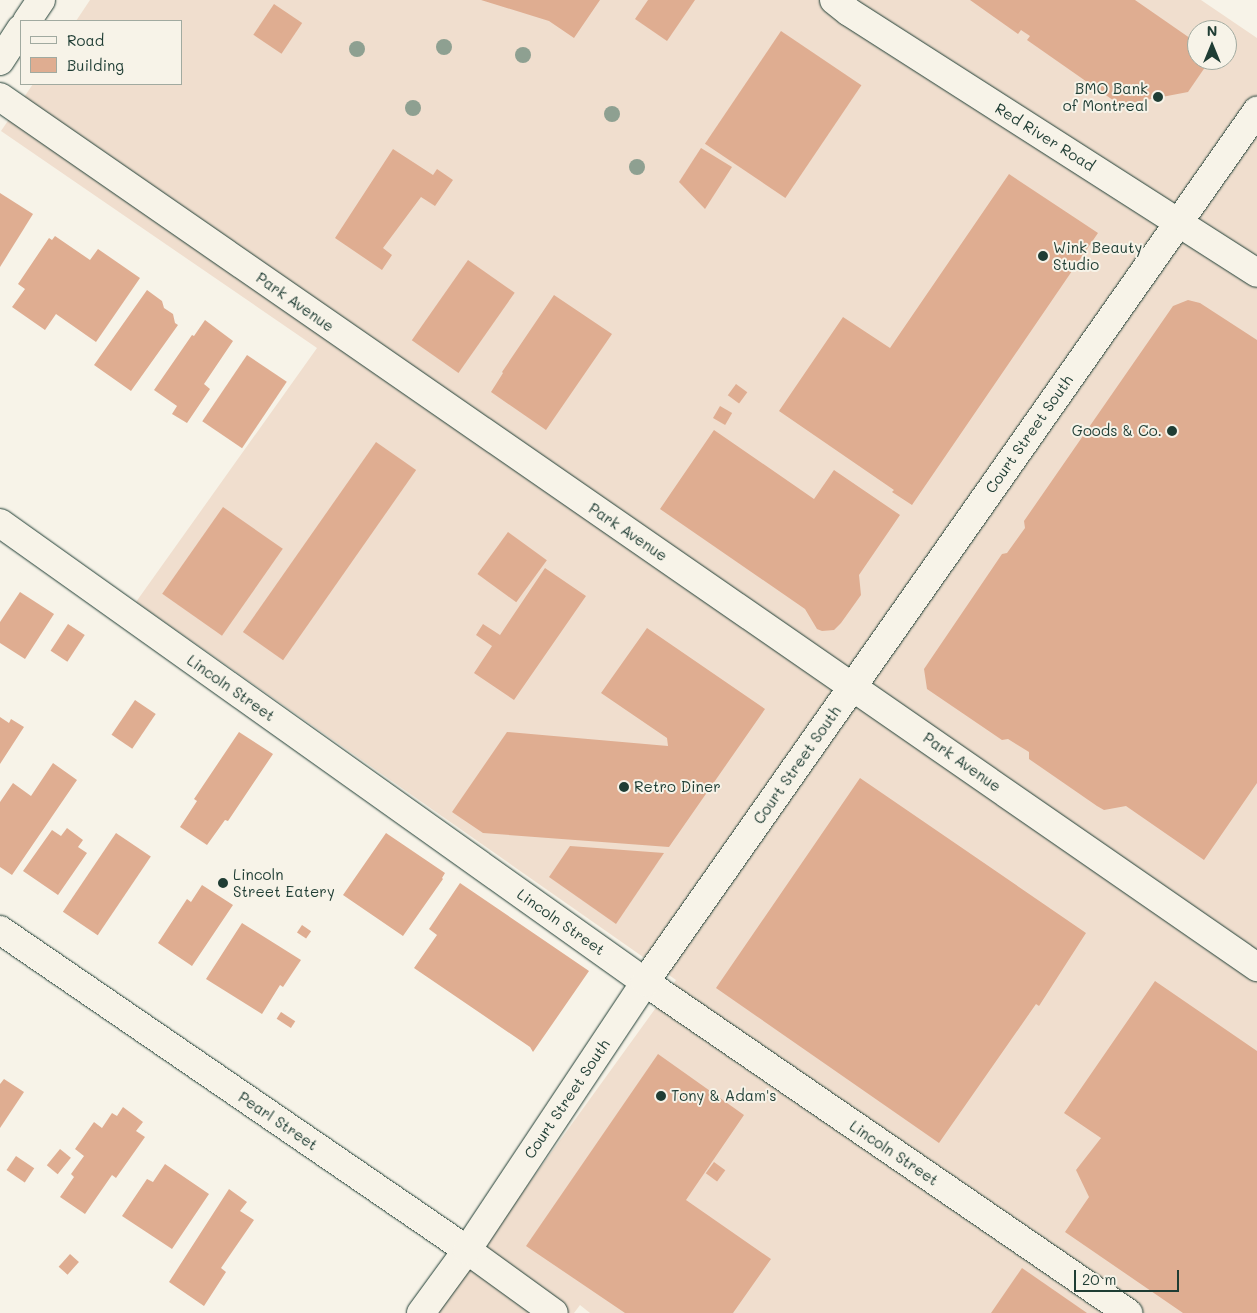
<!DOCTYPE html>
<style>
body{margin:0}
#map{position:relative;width:1257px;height:1313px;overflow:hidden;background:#f7f3e8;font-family:Mali,sans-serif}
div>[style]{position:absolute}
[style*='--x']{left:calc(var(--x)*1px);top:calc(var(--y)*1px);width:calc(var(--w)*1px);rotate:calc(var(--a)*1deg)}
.built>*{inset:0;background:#f0dece}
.building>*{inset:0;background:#dfad91;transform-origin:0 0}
.roads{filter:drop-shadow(0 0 1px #1f3d34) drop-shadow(0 0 1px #1f3d34)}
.minor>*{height:28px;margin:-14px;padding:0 14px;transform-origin:14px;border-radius:14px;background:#f7f3e8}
.tertiary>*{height:28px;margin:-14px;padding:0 14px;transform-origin:14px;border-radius:14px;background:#f7f3e8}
.secondary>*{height:28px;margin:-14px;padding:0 14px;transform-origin:14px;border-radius:14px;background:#f7f3e8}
.trees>*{width:16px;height:16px;margin:-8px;border-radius:50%;background:#8ea091}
.dots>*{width:14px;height:14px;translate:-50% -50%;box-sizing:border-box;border:2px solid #f7f3e8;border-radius:50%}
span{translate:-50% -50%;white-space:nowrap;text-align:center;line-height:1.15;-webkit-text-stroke:4px #f7f3e8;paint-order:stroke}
.poi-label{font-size:15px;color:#1f3d34}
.right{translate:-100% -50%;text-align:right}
.left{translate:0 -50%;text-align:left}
.street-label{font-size:15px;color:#1f3d34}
.legend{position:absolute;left:20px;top:20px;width:162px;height:65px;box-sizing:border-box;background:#f7f3e8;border:1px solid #a1aaa0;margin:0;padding:6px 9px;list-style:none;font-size:15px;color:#1f3d34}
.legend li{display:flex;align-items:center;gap:10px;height:25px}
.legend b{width:25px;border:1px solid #a1aaa0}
.north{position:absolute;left:1187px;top:20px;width:50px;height:50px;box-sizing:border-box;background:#f7f3e8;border:1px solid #a1aaa0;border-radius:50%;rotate:0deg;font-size:14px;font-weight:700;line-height:20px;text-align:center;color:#1f3d34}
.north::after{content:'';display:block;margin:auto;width:18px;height:22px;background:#1f3d34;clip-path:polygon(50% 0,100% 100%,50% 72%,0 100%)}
.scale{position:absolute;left:1074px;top:1270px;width:105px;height:22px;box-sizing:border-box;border:2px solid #1f3d34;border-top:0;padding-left:6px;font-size:15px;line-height:18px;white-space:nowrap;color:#1f3d34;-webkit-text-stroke:4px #f7f3e8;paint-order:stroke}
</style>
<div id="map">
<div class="built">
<div style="clip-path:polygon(evenodd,90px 0,1201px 0,1257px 38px,1257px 1313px,590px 1313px,580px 1305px,574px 1313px,435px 1313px,676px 980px,136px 602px,317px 348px,1px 131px,33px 84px,181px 84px,181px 21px,76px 21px,90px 0,1197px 30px,1227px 30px,1227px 60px,1197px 60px,1197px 30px)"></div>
</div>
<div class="building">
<div style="clip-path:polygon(481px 0,600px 0,574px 38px,549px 21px)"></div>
<div style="clip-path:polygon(648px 0,695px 0,667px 41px,635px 19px)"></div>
<div style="clip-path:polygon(970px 0,1135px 0,1197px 43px,1197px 60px,1210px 60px,1188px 92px,1120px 105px,1027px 40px,1030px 36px,1021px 30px,1018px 34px)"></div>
<div style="left:274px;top:4px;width:34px;height:37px;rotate:34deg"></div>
<div style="left:781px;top:31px;width:97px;height:136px;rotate:34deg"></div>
<div style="clip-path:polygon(701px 148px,732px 167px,705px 209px,679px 182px)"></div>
<div style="clip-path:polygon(393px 149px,433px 175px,437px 169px,453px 180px,435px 206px,421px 197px,383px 248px,392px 255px,382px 270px,335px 238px)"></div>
<div style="clip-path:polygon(1009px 174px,1098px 233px,912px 505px,892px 492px,894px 490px,779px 411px,843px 317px,890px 348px)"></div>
<div style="clip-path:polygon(0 193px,33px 214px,0 267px)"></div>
<div style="clip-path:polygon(55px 236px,90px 260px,98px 249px,140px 278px,96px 342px,56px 314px,45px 330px,12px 307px,25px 289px,18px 284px,49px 238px,52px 240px)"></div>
<div style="left:468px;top:260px;width:57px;height:98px;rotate:35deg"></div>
<div style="clip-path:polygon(147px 290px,162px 301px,164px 308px,173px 314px,175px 323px,178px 325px,131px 391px,94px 365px)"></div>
<div style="clip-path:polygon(554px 295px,612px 334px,546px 430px,491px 392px,503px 373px,502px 372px)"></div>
<div style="clip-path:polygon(1188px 300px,1200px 303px,1257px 340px,1257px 783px,1204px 860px,1126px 806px,1104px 810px,1097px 806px,1029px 759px,1029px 752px,1008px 739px,1002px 740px,927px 689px,924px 669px,1002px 554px,1007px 553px,1025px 528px,1024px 521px,1173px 306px)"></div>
<div style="clip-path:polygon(205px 320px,233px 341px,204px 384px,210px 389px,187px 423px,172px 414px,177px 406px,154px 390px,192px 335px,194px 336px)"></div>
<div style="left:247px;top:355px;width:48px;height:80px;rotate:34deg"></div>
<div style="left:736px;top:384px;width:14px;height:14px;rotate:36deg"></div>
<div style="left:720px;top:406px;width:14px;height:14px;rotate:30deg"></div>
<div style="clip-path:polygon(714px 430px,814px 499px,834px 470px,900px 515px,859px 575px,861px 595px,841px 623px,834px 630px,822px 631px,817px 629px,805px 609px,660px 509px)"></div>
<div style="left:376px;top:442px;width:49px;height:232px;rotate:35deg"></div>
<div style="left:223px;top:507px;width:73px;height:106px;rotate:35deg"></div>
<div style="left:508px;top:532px;width:48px;height:52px;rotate:36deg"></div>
<div style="clip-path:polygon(545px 568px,586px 596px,514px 700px,474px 673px,492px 646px,476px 635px,483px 624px,500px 635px)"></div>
<div style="clip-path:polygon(20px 592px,54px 614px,25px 659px,0 643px,0 622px)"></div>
<div style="left:68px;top:624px;width:20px;height:32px;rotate:33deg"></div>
<div style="clip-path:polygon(647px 628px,765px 709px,669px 847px,483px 833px,452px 812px,507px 732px,668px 746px,667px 738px,601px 693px)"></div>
<div style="left:135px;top:700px;width:25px;height:42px;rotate:34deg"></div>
<div style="clip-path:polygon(0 717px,9px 723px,11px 719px,24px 727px,0 764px)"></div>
<div style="clip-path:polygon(239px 732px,273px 754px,228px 821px,225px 820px,207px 845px,180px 827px,197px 801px,194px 799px)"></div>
<div style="clip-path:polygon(53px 763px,77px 780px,12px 875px,0 867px,0 802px,13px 783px,31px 796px)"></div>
<div style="clip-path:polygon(860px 778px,1086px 933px,1039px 1006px,1036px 1004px,939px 1143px,716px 988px)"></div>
<div style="clip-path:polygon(67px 828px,83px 840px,78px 847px,87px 853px,58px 895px,23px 871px,52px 830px,61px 836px)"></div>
<div style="left:116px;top:833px;width:42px;height:95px;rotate:34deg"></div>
<div style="clip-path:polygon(386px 833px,445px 873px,442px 878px,443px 879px,403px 936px,343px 895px)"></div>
<div style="clip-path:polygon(570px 846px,664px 853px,616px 924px,549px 877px)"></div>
<div style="clip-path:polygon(460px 883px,589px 971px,533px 1052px,530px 1047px,414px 968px,437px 935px,429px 929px)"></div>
<div style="clip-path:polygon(202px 885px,233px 905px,192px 966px,158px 943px,187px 899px,191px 902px)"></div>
<div style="clip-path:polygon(242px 923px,301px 960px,283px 987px,280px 985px,262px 1014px,206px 979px)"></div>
<div style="left:302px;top:925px;width:11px;height:9px;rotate:34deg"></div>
<div style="clip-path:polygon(1155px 981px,1257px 1051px,1257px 1313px,1183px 1313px,1065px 1232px,1089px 1197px,1076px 1170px,1101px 1138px,1064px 1113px)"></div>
<div style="left:281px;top:1012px;width:17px;height:8px;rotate:33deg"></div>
<div style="clip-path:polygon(658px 1054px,744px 1115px,686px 1200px,771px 1259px,733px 1313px,625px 1313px,526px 1246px)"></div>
<div style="clip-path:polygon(4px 1079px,24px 1092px,0 1128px,0 1084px)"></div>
<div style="clip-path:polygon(123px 1107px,143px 1122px,136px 1131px,145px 1137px,116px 1178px,112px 1175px,85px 1214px,60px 1197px,74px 1177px,71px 1174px,84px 1156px,75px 1149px,94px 1122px,102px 1128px,112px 1113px,117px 1116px)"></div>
<div style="left:60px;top:1149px;width:14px;height:21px;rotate:39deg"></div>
<div style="left:16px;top:1156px;width:22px;height:17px;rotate:34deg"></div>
<div style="left:714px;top:1162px;width:14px;height:14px;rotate:36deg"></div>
<div style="clip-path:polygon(165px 1164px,209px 1194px,172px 1249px,122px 1216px,147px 1179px,153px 1182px)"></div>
<div style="clip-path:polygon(229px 1189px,247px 1202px,240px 1211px,254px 1220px,221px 1268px,226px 1272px,204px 1306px,169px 1282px)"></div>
<div style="left:70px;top:1254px;width:12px;height:17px;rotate:42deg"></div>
<div style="clip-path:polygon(1022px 1268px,1087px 1313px,991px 1313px)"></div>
</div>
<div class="roads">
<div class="minor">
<div style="--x:0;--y:97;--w:1529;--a:34.69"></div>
<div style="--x:0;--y:523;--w:792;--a:35.44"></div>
<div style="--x:645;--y:982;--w:586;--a:34.42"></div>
<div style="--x:0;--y:930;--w:566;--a:34.42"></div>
</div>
<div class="tertiary">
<div style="--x:27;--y:21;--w:25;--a:-56"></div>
<div style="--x:0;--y:61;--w:38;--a:-57"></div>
<div style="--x:467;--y:1250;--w:107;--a:35.9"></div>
<div style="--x:421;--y:1313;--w:78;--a:-53.9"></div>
<div style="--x:467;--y:1250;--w:322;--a:-56.4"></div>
<div style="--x:645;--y:982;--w:1065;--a:-54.91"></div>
</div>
<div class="secondary">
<div style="--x:834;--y:0;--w:19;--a:39"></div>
<div style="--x:849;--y:12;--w:484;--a:32.6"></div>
</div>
</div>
<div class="trees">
<div style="left:444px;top:47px"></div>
<div style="left:357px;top:49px"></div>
<div style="left:523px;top:55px"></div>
<div style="left:413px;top:108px"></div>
<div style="left:612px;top:114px"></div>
<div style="left:637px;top:167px"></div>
</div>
<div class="dots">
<div style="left:1158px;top:97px;background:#1f3d34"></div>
<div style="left:1043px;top:256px;background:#1f3d34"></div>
<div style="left:1172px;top:431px;background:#1f3d34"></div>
<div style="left:624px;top:787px;background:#1f3d34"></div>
<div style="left:223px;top:883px;background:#1f3d34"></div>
<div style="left:661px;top:1096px;background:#1f3d34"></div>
</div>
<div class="poi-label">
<span class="right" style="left:1148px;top:97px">BMO Bank<br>of Montreal</span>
<span class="left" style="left:1053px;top:256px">Wink Beauty<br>Studio</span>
<span class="right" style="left:1162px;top:431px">Goods &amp; Co.</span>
<span class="left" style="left:634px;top:787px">Retro Diner</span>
<span class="left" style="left:233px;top:883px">Lincoln<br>Street Eatery</span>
<span class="left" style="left:671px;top:1096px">Tony &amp; Adam's</span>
</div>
<div class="street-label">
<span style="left:1045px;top:137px;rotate:32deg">Red River Road</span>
<span style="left:295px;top:302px;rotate:35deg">Park Avenue</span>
<span style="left:1029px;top:434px;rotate:-55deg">Court Street South</span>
<span style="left:628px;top:532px;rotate:34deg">Park Avenue</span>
<span style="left:231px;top:688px;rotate:35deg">Lincoln Street</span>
<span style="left:962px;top:762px;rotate:35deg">Park Avenue</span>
<span style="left:797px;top:765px;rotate:-55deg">Court Street South</span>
<span style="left:561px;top:922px;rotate:35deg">Lincoln Street</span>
<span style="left:567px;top:1099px;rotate:-56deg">Court Street South</span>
<span style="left:278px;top:1121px;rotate:34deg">Pearl Street</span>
<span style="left:894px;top:1153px;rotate:34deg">Lincoln Street</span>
</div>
<ul class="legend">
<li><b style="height:6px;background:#f7f3e8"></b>Road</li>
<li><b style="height:14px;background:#dfad91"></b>Building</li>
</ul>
<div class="north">N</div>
<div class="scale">20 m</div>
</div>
